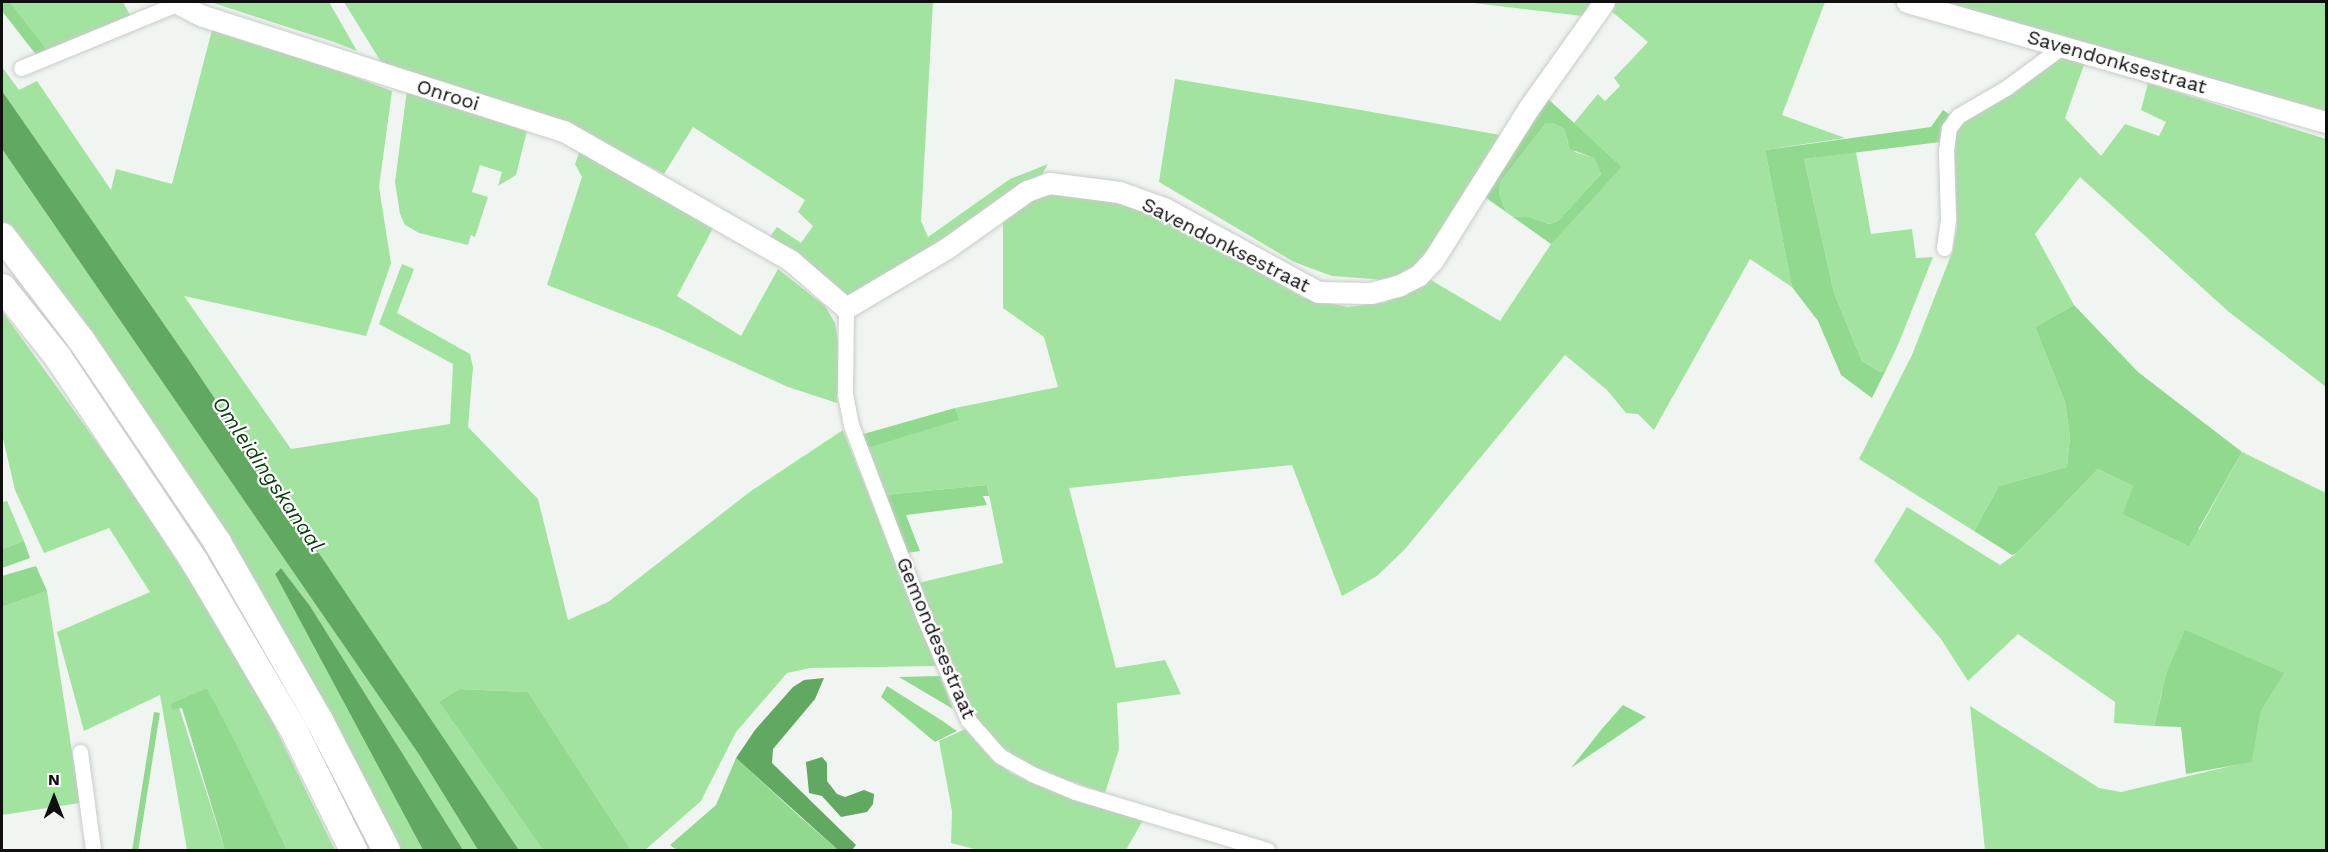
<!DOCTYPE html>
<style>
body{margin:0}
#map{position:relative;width:2328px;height:852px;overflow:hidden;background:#f1f5f1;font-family:"Work Sans",sans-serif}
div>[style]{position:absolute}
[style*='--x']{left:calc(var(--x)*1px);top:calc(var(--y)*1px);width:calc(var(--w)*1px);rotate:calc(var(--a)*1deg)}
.green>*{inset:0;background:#a2e3a0}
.forest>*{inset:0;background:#90d98e;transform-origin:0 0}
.water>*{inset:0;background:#61a961}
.roads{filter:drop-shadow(0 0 2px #c8ccc8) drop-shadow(0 0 2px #c8ccc8)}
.street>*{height:15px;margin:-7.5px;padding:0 7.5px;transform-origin:7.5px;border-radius:7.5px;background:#fff}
.secondary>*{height:21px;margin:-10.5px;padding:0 10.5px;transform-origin:10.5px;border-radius:10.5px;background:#fff}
.highway>*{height:27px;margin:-13.5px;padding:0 13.5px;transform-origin:13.5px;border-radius:13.5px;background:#fff}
span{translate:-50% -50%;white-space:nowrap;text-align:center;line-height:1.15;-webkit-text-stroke:4.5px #fff;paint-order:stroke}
.street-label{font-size:20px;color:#0e0f0e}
.water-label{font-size:21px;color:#093d0c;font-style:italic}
.frame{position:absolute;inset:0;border:3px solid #0e0f0e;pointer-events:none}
.north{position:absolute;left:24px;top:768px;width:60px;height:60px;-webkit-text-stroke:4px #fff;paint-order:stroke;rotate:0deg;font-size:16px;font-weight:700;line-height:24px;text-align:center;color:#0e0f0e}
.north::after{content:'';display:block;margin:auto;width:21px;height:27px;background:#0e0f0e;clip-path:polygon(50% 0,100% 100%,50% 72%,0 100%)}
</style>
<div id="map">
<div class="green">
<div style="clip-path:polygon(10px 2px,123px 2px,131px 17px,52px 56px)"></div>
<div style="clip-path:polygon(210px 2px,329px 2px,357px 51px,334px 42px)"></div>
<div style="clip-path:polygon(344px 2px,933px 2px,921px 221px,928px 237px,1010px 179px,1048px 164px,1040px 178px,850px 301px,768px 239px,777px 227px,801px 243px,813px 226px,798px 212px,805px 200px,693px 127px,664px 174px,576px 128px,381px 62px)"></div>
<div style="clip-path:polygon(1465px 2px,1593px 2px,1582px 16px)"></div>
<div style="clip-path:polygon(1616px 2px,1825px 2px,1782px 115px,1845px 138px,1765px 150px,1792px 287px,1750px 259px,1654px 430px,1638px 414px,1626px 413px,1607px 390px,1565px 355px,1405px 549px,1377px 576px,1342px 596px,1292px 465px,1069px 488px,1116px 668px,1165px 660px,1181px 694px,1117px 703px,1119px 749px,1105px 793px,1030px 767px,988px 736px,969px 710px,918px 583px,1003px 563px,987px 485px,884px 495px,865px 449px,958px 420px,955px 408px,1058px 387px,1044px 337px,1003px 308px,1003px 219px,1039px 196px,1058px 192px,1144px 207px,1304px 298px,1348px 307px,1386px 302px,1426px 277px,1500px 321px,1555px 238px,1622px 167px,1574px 123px,1598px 94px,1605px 101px,1620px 86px,1614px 78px,1648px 42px,1610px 10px)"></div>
<div style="clip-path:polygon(1934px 2px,2326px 2px,2326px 118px)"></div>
<div style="clip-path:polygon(212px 30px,281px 49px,392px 91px,379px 187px,391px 263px,366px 336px,184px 296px,291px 449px,450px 424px,453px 364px,379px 324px,402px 264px,414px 269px,397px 313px,470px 354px,473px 367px,468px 427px,538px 499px,568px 620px,608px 602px,751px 491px,843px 430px,936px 666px,810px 668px,787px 673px,736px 732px,701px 801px,645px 850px,631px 850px,528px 692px,459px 689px,439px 702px,543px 850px,519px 850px,2px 91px,2px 67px,19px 90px,37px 81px,111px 190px,116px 169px,172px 184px)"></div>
<div style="clip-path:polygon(2059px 56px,2085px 62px,2065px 118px,2101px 156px,2125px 124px,2159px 136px,2166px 122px,2141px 110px,2148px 83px,2326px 139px,2326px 387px,2229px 312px,2080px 177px,2035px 234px,2074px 305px,2035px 327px,2065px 402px,2070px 437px,2067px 467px,1999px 486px,1974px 531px,1859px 459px,1912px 355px,1953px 250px,1957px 226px,1954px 130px,1961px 119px)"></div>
<div style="clip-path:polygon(1175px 79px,1355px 109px,1500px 135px,1421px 263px,1386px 280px,1332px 276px,1294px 262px,1159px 182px)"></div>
<div style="clip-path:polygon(407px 90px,527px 131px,516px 175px,498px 186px,502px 172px,480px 165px,472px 192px,488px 197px,475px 237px,471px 235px,468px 245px,419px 233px,405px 225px,400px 214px,395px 182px)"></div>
<div style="clip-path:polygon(1546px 123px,1553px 123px,1564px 129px,1568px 143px,1575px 152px,1594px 158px,1601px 174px,1558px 221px,1549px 224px,1526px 216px,1513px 217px,1506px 212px,1499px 194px,1500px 182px)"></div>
<div style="clip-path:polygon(2px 149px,420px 756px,478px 850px,463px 850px,310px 606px,281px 568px,275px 574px,423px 850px,398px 850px,329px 713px,231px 540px,122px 379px,2px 221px)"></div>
<div style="clip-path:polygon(580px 150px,713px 228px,677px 296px,741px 336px,778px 269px,825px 306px,835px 323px,839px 347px,837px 403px,788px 387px,660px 329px,547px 285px,582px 177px,575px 164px)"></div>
<div style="clip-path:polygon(1856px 152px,1871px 234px,1912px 229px,1916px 258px,1933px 257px,1898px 345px,1886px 370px,1880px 372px,1862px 361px,1834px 293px,1804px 159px)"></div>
<div style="clip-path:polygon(2px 311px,132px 491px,219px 627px,274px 725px,335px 850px,287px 850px,207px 688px,179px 707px,225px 850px,187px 850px,160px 695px,84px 731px,57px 632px,150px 592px,109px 528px,44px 553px,15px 490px,2px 434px)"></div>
<div style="clip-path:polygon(2242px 452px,2326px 493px,2326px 850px,1985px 850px,1970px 706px,2099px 788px,2121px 792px,2252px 761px,2261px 711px,2283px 673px,2274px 670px,2162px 692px,2154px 726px,2114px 723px,2115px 702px,2018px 634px,1968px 681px,1941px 639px,1874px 561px,1907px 507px,2000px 565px,2017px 553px,2098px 469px,2133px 486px,2199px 530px)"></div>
<div style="clip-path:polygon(7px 501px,24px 541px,2px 549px,2px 502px)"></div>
<div style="clip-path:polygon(47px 591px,80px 803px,2px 815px,2px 607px)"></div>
<div style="clip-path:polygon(965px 729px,991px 759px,1011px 773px,1037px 785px,1143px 820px,1126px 850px,978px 850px,951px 843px,952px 811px,939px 741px)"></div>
</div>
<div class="forest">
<div style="clip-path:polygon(2px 2px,10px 2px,52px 56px,41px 61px,2px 11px)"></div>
<div style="clip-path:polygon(1547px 98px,1622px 167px,1551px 244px,1513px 217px,1526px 216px,1549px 224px,1558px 221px,1601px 174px,1594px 158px,1570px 149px,1564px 129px,1553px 123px,1546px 123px,1500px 182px,1499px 194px,1506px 212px,1482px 195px)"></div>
<div style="clip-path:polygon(1943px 110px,1949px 114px,1940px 142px,1804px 159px,1834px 293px,1862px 361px,1880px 372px,1886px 370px,1872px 398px,1841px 375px,1818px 321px,1792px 287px,1765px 150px,1931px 127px)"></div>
<div style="clip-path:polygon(2074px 305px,2138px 372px,2242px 452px,2189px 546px,2123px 514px,2133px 486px,2098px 469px,2017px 553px,2012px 555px,1974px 531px,1999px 486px,2067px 467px,2070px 437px,2065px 402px,2035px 327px)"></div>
<div style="clip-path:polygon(955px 408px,959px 420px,865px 449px,860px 435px)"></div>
<div style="clip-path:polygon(987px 485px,989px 496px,983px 496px,987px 505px,906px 515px,920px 551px,907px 553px,884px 495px)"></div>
<div style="clip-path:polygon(24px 541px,30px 558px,2px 568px,2px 549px)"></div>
<div style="clip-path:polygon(36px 566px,47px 591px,2px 607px,2px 576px)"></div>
<div style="clip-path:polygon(2185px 630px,2284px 673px,2261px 711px,2252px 762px,2186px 774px,2181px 727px,2154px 726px,2167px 672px)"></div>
<div style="clip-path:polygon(940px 676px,953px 709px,899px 677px)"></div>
<div style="clip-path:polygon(887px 686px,941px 720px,957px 731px,935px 742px,881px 697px)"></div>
<div style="clip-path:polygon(207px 688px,238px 748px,287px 850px,225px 850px,182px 708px,172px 710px,171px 704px)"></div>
<div style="clip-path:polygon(459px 689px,528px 692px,631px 850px,543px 850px,439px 702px)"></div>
<div style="clip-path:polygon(1623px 705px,1646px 717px,1571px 768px,1601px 730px)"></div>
<div style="left:154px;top:712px;width:6px;height:139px;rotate:9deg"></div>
<div style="clip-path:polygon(736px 758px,799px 816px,838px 850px,677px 850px,670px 845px,716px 805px)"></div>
</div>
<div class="water">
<div style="clip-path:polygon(2px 91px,186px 356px,519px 850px,478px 850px,420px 756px,2px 149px)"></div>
<div style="clip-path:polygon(281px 568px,310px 606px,463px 850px,423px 850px,275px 574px)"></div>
<div style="clip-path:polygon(824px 678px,815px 699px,773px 749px,772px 763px,856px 845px,852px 850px,838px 850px,736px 758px,755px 730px,793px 687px,804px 680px)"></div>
<div style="clip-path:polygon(822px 757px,827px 763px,827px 781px,837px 794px,845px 797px,864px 790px,874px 794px,873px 804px,867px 812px,841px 817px,822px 796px,809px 793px,806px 762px)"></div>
</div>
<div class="roads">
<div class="street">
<div style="--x:21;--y:68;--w:168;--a:-22.4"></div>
<div style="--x:1944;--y:248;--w:30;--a:-82"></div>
<div style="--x:1948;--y:218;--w:67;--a:-91.7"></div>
<div style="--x:1946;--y:151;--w:23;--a:-83"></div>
<div style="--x:1949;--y:128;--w:15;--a:-53"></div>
<div style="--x:1958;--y:116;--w:56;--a:-30.3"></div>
<div style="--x:2006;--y:88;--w:71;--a:-36.4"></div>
<div style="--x:846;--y:308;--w:86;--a:90.7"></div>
<div style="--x:845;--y:394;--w:32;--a:79"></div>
<div style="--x:851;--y:425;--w:203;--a:69.2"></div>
<div style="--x:923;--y:615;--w:114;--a:66.8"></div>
<div style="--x:968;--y:720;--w:48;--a:48.4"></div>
<div style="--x:1000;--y:756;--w:37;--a:29"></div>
<div style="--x:1032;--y:774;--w:47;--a:22.7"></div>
<div style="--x:1075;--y:792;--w:201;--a:16.8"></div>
<div style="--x:80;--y:752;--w:99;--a:82.4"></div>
</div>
<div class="secondary">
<div style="--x:175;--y:2;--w:31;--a:27"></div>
<div style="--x:203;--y:16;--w:379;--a:17.7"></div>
<div style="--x:564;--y:131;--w:260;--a:29.7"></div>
<div style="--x:790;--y:260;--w:74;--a:40.6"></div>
<div style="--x:846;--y:308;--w:117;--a:-30.7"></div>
<div style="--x:947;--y:248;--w:98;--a:-35.5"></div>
<div style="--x:1027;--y:191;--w:23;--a:-20"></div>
<div style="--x:1049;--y:183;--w:71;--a:7.3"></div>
<div style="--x:1119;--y:192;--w:48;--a:19.6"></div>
<div style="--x:1164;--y:208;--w:175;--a:28.6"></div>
<div style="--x:1318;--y:292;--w:53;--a:1.1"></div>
<div style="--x:1371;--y:293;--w:30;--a:-15"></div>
<div style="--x:1400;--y:285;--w:20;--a:-27"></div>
<div style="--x:1418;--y:276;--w:22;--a:-47"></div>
<div style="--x:1433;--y:260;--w:178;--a:-57.8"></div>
<div style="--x:1528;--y:109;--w:131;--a:-54.6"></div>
<div style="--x:1907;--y:2;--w:436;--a:16"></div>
</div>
<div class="highway">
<div style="--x:2;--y:236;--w:131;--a:52.8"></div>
<div style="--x:81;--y:340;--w:244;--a:56"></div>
<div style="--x:217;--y:542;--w:203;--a:60.2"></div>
<div style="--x:318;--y:718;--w:148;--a:62.7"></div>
<div style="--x:2;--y:287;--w:88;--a:51.4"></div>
<div style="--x:57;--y:356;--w:247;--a:56.2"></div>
<div style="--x:194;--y:561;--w:197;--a:59.5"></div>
<div style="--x:294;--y:731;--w:133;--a:63.6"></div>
</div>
</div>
<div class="street-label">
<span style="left:2117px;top:62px;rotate:16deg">Savendonksestraat</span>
<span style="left:448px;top:95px;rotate:17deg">Onrooi</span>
<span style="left:1226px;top:245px;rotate:27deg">Savendonksestraat</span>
<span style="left:936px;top:638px;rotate:67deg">Gemondesestraat</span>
</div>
<div class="water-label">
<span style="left:268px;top:474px;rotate:56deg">Omleidingskanaal</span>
</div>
<div class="frame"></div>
<div class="north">N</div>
</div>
